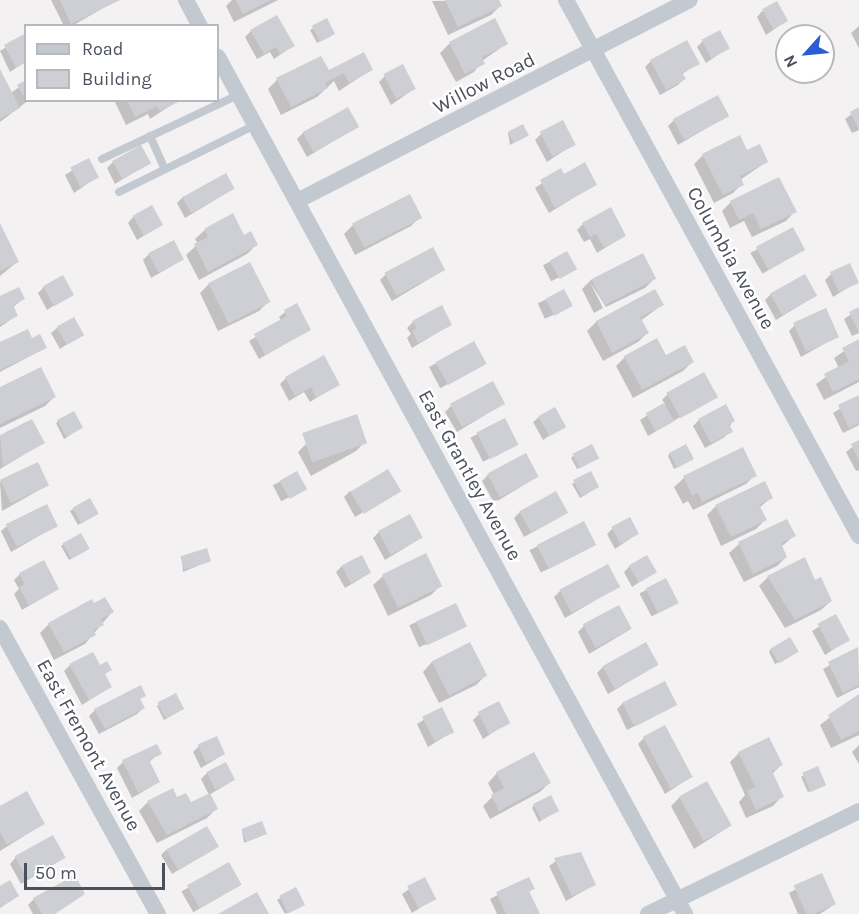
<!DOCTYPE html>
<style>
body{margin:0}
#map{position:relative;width:859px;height:914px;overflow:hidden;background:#f3f1f1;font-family:Karla,sans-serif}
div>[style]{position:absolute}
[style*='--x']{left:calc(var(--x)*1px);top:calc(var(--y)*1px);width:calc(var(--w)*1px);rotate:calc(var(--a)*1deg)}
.shadow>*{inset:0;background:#0003;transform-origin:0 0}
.building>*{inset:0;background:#cecfd5;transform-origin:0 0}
.service>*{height:8px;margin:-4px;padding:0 4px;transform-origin:4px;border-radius:4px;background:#c3c9d1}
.minor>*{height:16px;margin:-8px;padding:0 8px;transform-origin:8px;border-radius:8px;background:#c3c9d1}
span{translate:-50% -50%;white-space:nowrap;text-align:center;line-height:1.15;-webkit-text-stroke:5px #fff;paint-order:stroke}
.street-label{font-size:20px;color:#4a515c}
.legend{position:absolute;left:24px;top:24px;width:195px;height:78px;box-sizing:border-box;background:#fff;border:2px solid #b7b9be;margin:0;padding:8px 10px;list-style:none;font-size:18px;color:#4a515c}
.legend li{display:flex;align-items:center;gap:12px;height:30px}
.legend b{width:30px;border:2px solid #b7b9be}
.north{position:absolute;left:775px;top:24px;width:60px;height:60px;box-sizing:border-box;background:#fff;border:2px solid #b7b9be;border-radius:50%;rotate:243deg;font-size:16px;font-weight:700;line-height:24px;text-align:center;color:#4a515c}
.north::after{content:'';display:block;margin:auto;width:21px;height:27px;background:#2a5cd3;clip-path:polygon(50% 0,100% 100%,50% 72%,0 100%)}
.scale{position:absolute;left:24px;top:863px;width:141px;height:27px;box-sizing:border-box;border:3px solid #4a515c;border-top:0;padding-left:8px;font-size:18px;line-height:21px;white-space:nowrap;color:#4a515c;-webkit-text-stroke:4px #fff;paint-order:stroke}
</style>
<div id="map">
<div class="shadow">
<div style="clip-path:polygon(51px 0,117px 0,72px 26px,64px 26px)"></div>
<div style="clip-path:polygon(232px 0,278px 0,234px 22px,226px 6px)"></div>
<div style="clip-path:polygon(497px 0,500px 6px,491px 15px,448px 35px,432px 1px)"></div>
<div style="clip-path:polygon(762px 11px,786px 21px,766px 35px,757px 17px)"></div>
<div style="clip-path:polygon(327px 20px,331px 36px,317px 43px,310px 30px)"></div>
<div style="clip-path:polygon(494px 20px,506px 44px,482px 61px,474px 72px,456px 82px,440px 53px,449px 44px)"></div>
<div style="clip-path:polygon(859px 26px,859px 48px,851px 33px)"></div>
<div style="clip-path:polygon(251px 31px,293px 46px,274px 59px,270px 52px,257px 59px,245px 37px)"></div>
<div style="clip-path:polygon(26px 35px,26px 61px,10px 72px,0 51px)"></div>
<div style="clip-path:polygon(703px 41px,728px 48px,706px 63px,697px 47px)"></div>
<div style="clip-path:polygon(787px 49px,787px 64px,781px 53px)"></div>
<div style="clip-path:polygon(651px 61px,698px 63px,681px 75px,684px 79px,678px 85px,660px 95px,645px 67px)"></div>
<div style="clip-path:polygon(372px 69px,339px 91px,334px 81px,317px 97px,281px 115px,268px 89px,277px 80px)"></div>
<div style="clip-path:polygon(0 73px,11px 93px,26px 82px,29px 100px,0 122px)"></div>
<div style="clip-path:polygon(385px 76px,414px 89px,391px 105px,379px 82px)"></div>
<div style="clip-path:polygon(114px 100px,175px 100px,176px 102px,150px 119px,148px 114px,126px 125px)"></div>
<div style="clip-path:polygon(859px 109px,859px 130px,852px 133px,845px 119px)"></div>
<div style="clip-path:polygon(727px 116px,678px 145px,668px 126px,674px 120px)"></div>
<div style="clip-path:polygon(357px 127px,307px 157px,297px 139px,303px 133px)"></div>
<div style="clip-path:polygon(508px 133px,527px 136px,510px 145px)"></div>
<div style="clip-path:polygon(541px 134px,574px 144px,547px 162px,535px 140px)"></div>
<div style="clip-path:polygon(703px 155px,766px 162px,740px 180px,742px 184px,733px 193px,714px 203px,694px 164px)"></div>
<div style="clip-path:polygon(88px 160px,97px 177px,74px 193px,65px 175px)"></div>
<div style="clip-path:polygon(113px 162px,149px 163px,115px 184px,107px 168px)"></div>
<div style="clip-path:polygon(561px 170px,564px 176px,596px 184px,549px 213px,535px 188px)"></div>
<div style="clip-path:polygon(233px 189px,185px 218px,177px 203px,183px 197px)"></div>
<div style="clip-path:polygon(731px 202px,795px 211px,786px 221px,752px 237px,744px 221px,730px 228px,722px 211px)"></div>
<div style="clip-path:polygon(133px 217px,161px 225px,137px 240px,128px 223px)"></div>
<div style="clip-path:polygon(420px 217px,411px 226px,355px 255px,344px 234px,353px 225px)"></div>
<div style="clip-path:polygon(583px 224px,624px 236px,597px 253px,590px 239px,584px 242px,577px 230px)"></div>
<div style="clip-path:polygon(0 226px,17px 262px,0 276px)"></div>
<div style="left:792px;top:229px;width:24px;height:48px;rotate:60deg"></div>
<div style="clip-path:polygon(205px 230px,244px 237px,256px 245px,247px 254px,199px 280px,186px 255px,198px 244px,195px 239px)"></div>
<div style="left:567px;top:253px;width:18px;height:27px;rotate:63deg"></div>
<div style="clip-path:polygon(149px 254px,182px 260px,151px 278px,143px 260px)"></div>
<div style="clip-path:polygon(642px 255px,654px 279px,645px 288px,606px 307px,590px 282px,603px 308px,594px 313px,582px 289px,591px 280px)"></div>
<div style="clip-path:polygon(249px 264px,268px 302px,259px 311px,218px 331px,200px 293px,209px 284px)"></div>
<div style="clip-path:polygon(444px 270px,392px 301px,380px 280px,386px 274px)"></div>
<div style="clip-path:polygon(831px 274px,857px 282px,833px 297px,825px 280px)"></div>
<div style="clip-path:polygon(44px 287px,72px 294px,47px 310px,38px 293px)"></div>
<div style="left:564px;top:291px;width:17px;height:29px;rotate:65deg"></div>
<div style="clip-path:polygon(771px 294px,815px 296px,776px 320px,765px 300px)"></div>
<div style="clip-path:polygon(0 298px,23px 299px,12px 308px,16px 316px,0 327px)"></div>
<div style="clip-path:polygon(662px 305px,640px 321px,647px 333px,638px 342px,603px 361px,587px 331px,596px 322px)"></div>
<div style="clip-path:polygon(859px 309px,859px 333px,852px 336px,844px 319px)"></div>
<div style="clip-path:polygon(285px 312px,309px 330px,259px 359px,249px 341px,281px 321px,279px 317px)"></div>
<div style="clip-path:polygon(413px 322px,450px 325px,412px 348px,407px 338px,411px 334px,407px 328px)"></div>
<div style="clip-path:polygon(795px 325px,838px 336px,801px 357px,789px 331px)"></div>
<div style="clip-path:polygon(57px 328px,82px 334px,60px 349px,51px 333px)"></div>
<div style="clip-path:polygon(31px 340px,45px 348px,0 372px,0 344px)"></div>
<div style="clip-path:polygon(859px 341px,859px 382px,824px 400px,816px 384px,839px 368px,834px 358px)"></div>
<div style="left:474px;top:343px;width:24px;height:51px;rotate:62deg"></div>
<div style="clip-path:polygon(625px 357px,665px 357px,692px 362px,683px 371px,633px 398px,616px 366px)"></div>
<div style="clip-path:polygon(286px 378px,338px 384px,310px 402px,304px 392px,289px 401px,280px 384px)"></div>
<div style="clip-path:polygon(0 389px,54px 397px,45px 406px,0 428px)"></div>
<div style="clip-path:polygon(668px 394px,716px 396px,648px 436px,640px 420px,665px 404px,662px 400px)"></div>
<div style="clip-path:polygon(859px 397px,859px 425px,843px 433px,833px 413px)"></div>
<div style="clip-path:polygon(503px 404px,457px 432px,445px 412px,451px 406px)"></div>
<div style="clip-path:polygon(539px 417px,564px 426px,543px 440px,533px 422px)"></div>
<div style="left:504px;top:420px;width:27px;height:38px;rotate:62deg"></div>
<div style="clip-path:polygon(699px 420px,733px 420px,725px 437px,705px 448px,693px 426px)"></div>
<div style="clip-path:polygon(31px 421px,43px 443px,0 469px,0 437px)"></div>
<div style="clip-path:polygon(58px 421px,81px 428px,64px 439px,56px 423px)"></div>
<div style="clip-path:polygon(365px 442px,356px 451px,311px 476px,298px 452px,307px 443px)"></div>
<div style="clip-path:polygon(859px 442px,859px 470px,856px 471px,846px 452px)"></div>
<div style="clip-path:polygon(742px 449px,755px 475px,746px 484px,693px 510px,688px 501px,683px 504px,674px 487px,684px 478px)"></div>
<div style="clip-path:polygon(670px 453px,692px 459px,674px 469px,668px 456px)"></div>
<div style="clip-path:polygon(573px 456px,595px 460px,577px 469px,571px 458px)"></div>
<div style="clip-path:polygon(37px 464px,48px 485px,2px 511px,0 482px)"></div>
<div style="left:297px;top:473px;width:18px;height:27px;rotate:63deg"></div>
<div style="clip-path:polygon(488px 475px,537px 477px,494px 503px,482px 481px)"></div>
<div style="clip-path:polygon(575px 482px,598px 487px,580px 498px,572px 484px)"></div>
<div style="clip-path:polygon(350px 491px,399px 491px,355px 517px,344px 497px)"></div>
<div style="clip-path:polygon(771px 498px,759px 508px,765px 520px,756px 529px,721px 546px,707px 515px,716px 506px)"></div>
<div style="clip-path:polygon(89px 500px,94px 516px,78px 525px,70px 511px)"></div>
<div style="clip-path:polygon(520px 512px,566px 513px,524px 537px,514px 518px)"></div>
<div style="clip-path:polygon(786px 521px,794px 536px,781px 547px,786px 557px,777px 566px,744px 582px,729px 553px,739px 544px)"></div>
<div style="left:583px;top:523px;width:25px;height:60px;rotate:63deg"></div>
<div style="clip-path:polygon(7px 526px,56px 526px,11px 552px,1px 531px)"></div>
<div style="clip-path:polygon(613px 528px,637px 534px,615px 549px,607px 534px)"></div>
<div style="clip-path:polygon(379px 532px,421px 538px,385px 560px,373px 538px)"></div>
<div style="clip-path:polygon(64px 544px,85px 551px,69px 560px,61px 546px)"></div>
<div style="clip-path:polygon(182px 559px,209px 561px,183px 572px)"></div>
<div style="clip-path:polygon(342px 566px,370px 573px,345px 588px,336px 572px)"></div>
<div style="clip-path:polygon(630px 566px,655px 572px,632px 587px,624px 572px)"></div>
<div style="clip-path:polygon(20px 574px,57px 589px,22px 610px,14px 594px,19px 589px,14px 580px)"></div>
<div style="clip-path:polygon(383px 576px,440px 586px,431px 595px,388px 616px,373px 585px)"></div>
<div style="clip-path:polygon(768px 577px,815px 582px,831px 601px,821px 610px,785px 628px,759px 586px)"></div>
<div style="left:665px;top:580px;width:26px;height:29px;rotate:62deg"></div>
<div style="clip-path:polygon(618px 587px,565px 618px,554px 597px,560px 591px)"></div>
<div style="clip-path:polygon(94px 605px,112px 612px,85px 644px,54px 660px,40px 633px,49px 624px)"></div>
<div style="left:455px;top:605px;width:24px;height:50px;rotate:66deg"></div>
<div style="clip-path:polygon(836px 616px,848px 640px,825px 655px,812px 631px)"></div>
<div style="clip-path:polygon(584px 626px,631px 629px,589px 654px,578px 632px)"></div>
<div style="clip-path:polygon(771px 649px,794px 654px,775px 664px,769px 652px)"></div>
<div style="clip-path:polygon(858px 649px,859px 687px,837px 698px,823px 669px)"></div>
<div style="clip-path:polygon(432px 662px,485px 676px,476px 685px,439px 703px,423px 672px)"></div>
<div style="clip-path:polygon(70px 665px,110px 669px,104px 675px,110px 687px,82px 705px,64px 671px)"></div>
<div style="clip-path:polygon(657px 665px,608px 694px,597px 673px,603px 667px)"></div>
<div style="clip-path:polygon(144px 695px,139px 700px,143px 708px,137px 714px,99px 734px,89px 716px,95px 710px)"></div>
<div style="clip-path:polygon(859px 695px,859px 735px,831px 748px,820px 725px)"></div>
<div style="clip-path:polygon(623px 703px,675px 705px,627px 730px,617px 709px)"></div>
<div style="clip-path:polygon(159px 704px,183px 709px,164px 720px,157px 706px)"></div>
<div style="clip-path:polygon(442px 709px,452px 732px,428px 747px,417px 724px)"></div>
<div style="clip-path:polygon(479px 714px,509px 722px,483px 739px,473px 720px)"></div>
<div style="clip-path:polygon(644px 738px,691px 777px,665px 794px,638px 744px)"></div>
<div style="clip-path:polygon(859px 745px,859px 764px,852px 752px)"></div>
<div style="clip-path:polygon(199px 746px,224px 754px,201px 768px,193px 752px)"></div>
<div style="clip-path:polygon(160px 753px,149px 762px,159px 782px,132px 798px,117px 768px,123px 762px)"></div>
<div style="clip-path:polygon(739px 753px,781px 765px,772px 774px,782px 796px,773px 806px,746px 818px,739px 802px,745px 795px,730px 762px)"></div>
<div style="clip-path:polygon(817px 768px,824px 785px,808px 792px,801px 777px)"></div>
<div style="clip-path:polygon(207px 773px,234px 780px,209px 795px,201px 779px)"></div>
<div style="clip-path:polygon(497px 773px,549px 783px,540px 792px,490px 819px,483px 806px,494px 795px,488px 783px)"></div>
<div style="clip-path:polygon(680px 797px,730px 826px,694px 849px,671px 806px)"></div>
<div style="clip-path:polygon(177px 799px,216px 809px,207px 818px,157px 843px,139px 811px,148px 802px)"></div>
<div style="clip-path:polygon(534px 805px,557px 811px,539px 822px,532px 808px)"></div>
<div style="clip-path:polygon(0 808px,43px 824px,0 851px)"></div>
<div style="clip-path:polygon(242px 830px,265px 834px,244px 843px)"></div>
<div style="clip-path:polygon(217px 847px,172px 874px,161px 855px,167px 849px)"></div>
<div style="clip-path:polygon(565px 855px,594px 885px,566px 901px,549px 866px)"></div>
<div style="clip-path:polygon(15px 858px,64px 858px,21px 884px,10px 864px)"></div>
<div style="left:229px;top:864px;width:24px;height:55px;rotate:60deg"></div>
<div style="clip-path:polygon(821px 875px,835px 904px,820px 914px,798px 914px,789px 893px)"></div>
<div style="clip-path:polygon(424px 879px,434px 899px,412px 913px,402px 894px)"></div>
<div style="clip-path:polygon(528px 879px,533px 888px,528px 893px,539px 914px,497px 914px,490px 899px)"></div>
<div style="clip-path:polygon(0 888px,18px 896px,0 908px)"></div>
<div style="clip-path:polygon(295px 889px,301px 907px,285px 914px,277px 900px)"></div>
<div style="clip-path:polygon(83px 893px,54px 914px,33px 914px,28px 905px,34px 899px)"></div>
</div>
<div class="building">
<div style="clip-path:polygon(60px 0,120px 0,71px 24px)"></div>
<div style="clip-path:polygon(236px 0,271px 0,243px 14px)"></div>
<div style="clip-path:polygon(445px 0,499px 0,502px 6px,458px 27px)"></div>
<div style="left:777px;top:1px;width:23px;height:17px;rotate:61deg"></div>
<div style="clip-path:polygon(277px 15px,295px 46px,280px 54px,276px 47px,264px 54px,250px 30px)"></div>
<div style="left:327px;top:18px;width:18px;height:17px;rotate:63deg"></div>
<div style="clip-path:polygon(495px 18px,508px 44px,482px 57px,485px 64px,465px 74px,449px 42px)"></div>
<div style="left:720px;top:30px;width:21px;height:21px;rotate:62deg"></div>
<div style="clip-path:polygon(26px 33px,26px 62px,16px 68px,4px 45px)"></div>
<div style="clip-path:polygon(687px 40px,700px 64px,682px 73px,686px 79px,666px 90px,650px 60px)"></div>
<div style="clip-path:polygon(364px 52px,373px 70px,349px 83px,344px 73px,325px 83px,328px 88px,291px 107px,276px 78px,321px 56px,329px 70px)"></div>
<div style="left:403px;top:64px;width:28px;height:22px;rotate:63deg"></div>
<div style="clip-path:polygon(0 69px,20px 108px,0 119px)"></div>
<div style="clip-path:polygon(26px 80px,26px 100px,17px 85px)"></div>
<div style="left:718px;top:95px;width:24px;height:51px;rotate:62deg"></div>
<div style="clip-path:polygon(127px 100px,177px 100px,178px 102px,160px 111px,157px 106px,135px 117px)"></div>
<div style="left:348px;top:107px;width:23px;height:52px;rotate:61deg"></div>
<div style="clip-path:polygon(859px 107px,859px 130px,850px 112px)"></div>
<div style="left:563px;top:120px;width:28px;height:26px;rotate:63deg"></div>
<div style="left:523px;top:124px;width:13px;height:17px;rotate:63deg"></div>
<div style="clip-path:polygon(740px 135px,747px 150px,760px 144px,768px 162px,740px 176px,744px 185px,723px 195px,702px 154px)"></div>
<div style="left:141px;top:145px;width:21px;height:33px;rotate:61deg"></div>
<div style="left:89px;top:158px;width:22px;height:21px;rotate:63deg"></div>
<div style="clip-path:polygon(585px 162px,597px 185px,555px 208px,540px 180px,561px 168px,564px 174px)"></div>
<div style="left:226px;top:173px;width:18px;height:50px;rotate:61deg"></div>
<div style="clip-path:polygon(779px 177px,797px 212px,761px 229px,753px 213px,739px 220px,730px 201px)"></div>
<div style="left:410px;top:194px;width:27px;height:65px;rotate:63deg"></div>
<div style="left:152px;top:205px;width:23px;height:22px;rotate:61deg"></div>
<div style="clip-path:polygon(611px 207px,626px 236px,604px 248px,596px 234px,590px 237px,582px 223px)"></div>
<div style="clip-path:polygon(233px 213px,244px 235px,251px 231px,258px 245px,208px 272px,194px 244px,208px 237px,204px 229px)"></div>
<div style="clip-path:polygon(0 223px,19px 262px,0 271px)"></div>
<div style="left:793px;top:227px;width:26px;height:42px;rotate:62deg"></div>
<div style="left:174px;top:240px;width:22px;height:29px;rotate:63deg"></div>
<div style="left:433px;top:247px;width:26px;height:55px;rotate:62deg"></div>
<div style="left:567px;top:251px;width:21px;height:20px;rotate:61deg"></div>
<div style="left:643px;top:253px;width:29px;height:58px;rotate:63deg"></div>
<div style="left:250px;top:262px;width:45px;height:47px;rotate:63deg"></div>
<div style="left:850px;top:263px;width:22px;height:22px;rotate:66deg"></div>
<div style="left:805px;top:274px;width:25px;height:40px;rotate:61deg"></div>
<div style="left:63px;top:275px;width:23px;height:23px;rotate:61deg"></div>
<div style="clip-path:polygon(19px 287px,25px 299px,13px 305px,18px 316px,0 325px,0 296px)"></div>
<div style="left:564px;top:289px;width:19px;height:21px;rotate:62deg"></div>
<div style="clip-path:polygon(655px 289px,664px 305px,640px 317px,649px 333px,612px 353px,596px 321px)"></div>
<div style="clip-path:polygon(297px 303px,311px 330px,265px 355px,254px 334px,287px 316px,284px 310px)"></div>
<div style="clip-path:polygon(442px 305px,452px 325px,418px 343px,412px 331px,417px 328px,412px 321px)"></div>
<div style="clip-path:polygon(859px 307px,859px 333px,849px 312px)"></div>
<div style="left:826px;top:308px;width:32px;height:36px;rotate:66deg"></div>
<div style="left:74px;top:317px;width:21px;height:20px;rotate:61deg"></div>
<div style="clip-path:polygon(28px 329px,32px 338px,40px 334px,47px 348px,0 370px,0 342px)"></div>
<div style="clip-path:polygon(657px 338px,666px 355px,685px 345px,694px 362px,642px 390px,624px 356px)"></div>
<div style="clip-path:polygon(859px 339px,859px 379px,833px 392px,824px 374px,849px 361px,842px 348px)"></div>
<div style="left:474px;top:341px;width:26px;height:44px;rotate:61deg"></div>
<div style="clip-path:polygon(324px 355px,340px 385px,316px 398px,311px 387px,295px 396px,285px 377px)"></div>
<div style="clip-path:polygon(41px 367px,56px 397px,0 424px,0 387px)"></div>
<div style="left:704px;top:372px;width:29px;height:43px;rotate:61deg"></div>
<div style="left:493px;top:381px;width:26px;height:49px;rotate:62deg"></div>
<div style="clip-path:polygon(859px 395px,859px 423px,849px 428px,838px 405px)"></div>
<div style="left:664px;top:403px;width:21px;height:21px;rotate:61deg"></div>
<div style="clip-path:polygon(726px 404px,735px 421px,729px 424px,733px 432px,711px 443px,698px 419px)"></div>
<div style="left:555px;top:407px;width:23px;height:19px;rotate:61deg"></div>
<div style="left:74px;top:411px;width:19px;height:19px;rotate:62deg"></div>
<div style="left:357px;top:414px;width:31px;height:58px;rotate:71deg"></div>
<div style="left:505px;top:418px;width:30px;height:32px;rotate:63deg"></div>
<div style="clip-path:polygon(32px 419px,45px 443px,3px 466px,0 435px)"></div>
<div style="clip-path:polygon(859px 440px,859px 460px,851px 444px)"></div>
<div style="left:592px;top:444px;width:16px;height:22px;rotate:63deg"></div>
<div style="left:686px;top:444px;width:17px;height:19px;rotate:62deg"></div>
<div style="clip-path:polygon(743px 447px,757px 476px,702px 502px,698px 493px,692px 496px,683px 476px)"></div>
<div style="left:526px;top:453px;width:27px;height:44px;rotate:62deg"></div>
<div style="left:38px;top:462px;width:26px;height:42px;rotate:65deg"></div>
<div style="left:388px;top:469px;width:26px;height:44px;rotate:59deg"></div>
<div style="left:297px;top:471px;width:21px;height:20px;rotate:61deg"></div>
<div style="left:591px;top:471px;width:18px;height:20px;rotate:63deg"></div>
<div style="clip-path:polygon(765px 481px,773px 498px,759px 505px,767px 520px,731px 537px,715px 505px)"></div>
<div style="left:556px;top:491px;width:25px;height:42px;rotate:61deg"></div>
<div style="left:90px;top:498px;width:18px;height:20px;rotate:61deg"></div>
<div style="left:47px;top:504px;width:25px;height:46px;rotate:64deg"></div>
<div style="left:410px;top:514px;width:27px;height:36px;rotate:62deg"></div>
<div style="left:630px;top:517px;width:19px;height:21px;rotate:62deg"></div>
<div style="clip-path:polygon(787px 519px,796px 536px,781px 543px,787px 557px,753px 574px,738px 542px)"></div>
<div style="left:584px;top:521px;width:27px;height:53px;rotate:63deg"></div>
<div style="left:81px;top:533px;width:18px;height:21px;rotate:61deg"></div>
<div style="left:207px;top:548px;width:14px;height:28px;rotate:73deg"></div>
<div style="left:426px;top:553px;width:37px;height:49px;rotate:64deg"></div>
<div style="left:362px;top:555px;width:20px;height:23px;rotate:63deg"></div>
<div style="left:647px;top:555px;width:20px;height:21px;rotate:60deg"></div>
<div style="clip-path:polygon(805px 557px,815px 580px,821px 577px,832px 601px,795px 620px,767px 576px)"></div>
<div style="clip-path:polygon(44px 560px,59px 589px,29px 606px,19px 587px,25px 584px,19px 573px)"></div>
<div style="left:608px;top:564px;width:26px;height:55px;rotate:62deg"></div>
<div style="left:666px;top:578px;width:28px;height:23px;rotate:63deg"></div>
<div style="clip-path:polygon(105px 597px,114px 612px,101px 619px,104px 625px,93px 630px,96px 635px,64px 652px,48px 623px,92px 599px,94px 603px)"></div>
<div style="left:456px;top:603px;width:26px;height:44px;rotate:65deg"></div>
<div style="left:619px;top:605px;width:27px;height:41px;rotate:62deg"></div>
<div style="left:836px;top:614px;width:30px;height:21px;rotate:62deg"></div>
<div style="left:790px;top:637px;width:17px;height:23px;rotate:59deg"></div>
<div style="left:470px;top:642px;width:38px;height:43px;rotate:63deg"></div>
<div style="left:646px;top:642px;width:26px;height:50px;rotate:61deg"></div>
<div style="clip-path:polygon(858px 647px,859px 685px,843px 693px,828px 662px)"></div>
<div style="clip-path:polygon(93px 652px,100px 665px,107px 661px,112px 670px,105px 674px,112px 687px,89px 700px,69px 664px)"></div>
<div style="left:665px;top:681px;width:27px;height:48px;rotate:63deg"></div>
<div style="clip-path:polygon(141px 685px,146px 696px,140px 699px,145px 708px,105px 729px,94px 709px)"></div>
<div style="left:176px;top:693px;width:18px;height:21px;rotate:63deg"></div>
<div style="clip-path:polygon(859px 694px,859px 731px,841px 740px,828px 715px)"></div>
<div style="left:499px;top:701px;width:25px;height:24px;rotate:63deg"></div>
<div style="left:442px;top:707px;width:28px;height:22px;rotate:64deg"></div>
<div style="left:665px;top:725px;width:59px;height:25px;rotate:62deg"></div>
<div style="left:217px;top:736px;width:20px;height:21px;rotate:66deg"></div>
<div style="clip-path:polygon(769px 737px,783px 765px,772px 771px,784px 797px,756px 810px,747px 791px,755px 787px,738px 752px)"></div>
<div style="clip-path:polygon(157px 744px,162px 754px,149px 760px,160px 782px,138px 793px,122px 760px)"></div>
<div style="clip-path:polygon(534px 752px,551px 783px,499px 811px,491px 795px,504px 788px,496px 772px)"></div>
<div style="left:226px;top:762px;width:20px;height:22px;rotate:63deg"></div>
<div style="left:818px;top:766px;width:21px;height:17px;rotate:67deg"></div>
<div style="left:707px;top:781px;width:51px;height:32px;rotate:61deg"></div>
<div style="clip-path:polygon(173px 788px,177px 797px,186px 793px,191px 802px,210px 793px,218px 809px,167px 835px,147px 801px)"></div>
<div style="clip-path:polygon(27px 791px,45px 824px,7px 845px,0 832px,0 806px)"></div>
<div style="left:551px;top:795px;width:18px;height:20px;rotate:63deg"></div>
<div style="left:262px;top:821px;width:14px;height:22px;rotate:69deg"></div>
<div style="left:207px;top:826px;width:24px;height:47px;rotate:60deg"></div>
<div style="left:53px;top:835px;width:26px;height:44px;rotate:61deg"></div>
<div style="clip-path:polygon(581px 852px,596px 885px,572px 896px,554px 858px)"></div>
<div style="left:229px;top:862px;width:26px;height:48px;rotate:61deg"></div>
<div style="left:822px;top:873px;width:34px;height:31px;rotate:66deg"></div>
<div style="clip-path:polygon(75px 875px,85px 894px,55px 914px,42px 914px,33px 898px)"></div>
<div style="left:425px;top:877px;width:25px;height:20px;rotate:63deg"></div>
<div style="clip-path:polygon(529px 877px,535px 889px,529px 891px,540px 914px,506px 914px,496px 892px)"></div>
<div style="clip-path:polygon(10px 880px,19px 896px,0 907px,0 886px)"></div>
<div style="left:296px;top:887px;width:20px;height:19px;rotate:63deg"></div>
<div style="clip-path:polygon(257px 892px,269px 914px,218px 914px)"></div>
</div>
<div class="service">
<div style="--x:150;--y:136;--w:36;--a:66"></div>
<div style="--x:102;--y:159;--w:150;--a:-25.2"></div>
<div style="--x:119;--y:192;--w:152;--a:-26.2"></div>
</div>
<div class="minor">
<div style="--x:186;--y:0;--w:30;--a:62"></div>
<div style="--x:566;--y:0;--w:611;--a:61.34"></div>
<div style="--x:218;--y:57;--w:976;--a:61.41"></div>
<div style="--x:297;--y:201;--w:441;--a:-27.1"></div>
<div style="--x:0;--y:628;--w:327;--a:61.1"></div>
<div style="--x:648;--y:914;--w:235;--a:-26"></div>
</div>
<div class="street-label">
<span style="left:484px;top:83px;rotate:-27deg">Willow Road</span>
<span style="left:731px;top:258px;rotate:61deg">Columbia Avenue</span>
<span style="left:470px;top:475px;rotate:61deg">East Grantley Avenue</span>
<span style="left:89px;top:745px;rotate:61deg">East Fremont Avenue</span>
</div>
<ul class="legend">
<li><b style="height:8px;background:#c3c9d1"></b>Road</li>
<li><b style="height:16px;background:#cecfd5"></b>Building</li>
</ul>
<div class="north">N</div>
<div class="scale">50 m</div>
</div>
